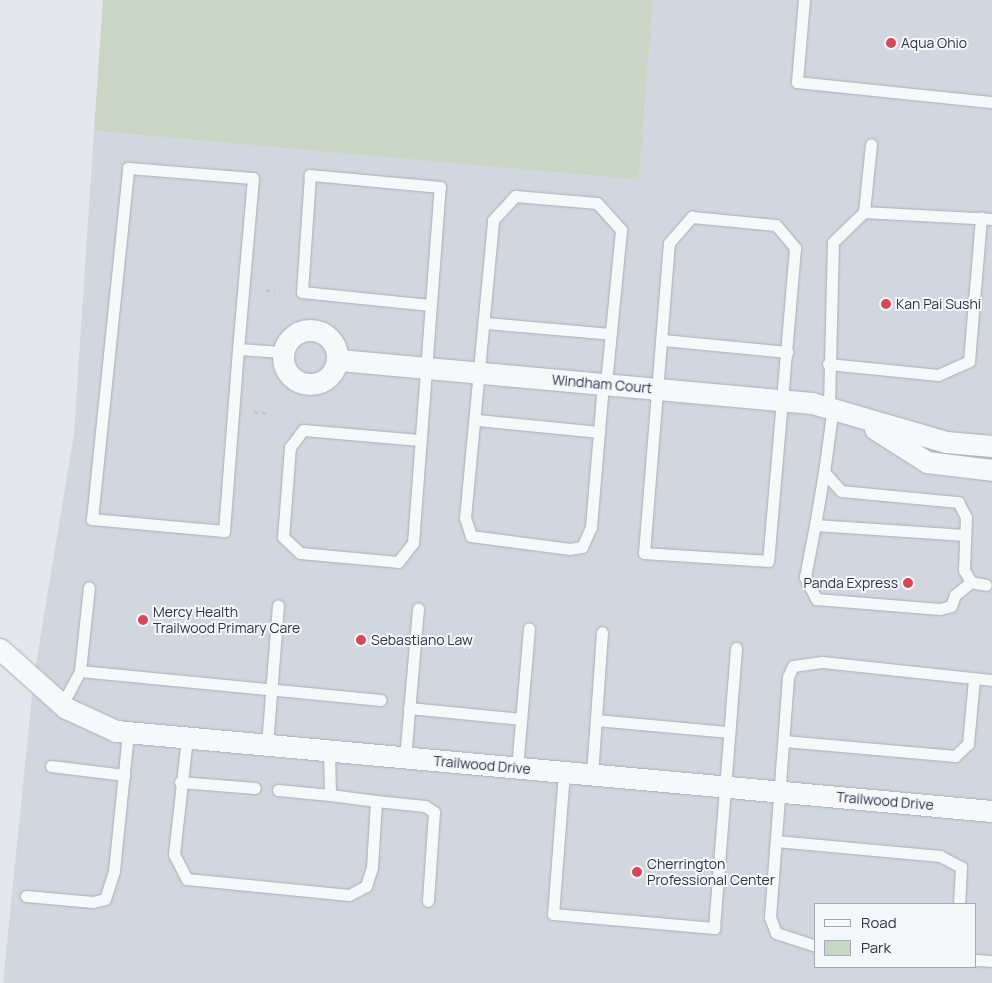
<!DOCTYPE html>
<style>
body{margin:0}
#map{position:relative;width:992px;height:983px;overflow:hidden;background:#e4e7ec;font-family:Manrope,sans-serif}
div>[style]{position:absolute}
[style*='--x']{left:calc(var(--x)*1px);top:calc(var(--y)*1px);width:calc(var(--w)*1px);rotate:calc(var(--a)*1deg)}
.built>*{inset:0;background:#d2d6de}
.green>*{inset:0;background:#c9d6c5}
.path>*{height:3px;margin-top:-1.5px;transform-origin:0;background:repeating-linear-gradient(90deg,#c2c5cb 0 4px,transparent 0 8px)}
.roads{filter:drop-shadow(0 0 1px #a9aeb7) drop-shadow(0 0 1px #a9aeb7)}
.service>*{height:11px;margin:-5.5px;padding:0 5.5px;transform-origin:5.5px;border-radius:5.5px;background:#f7f8fa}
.minor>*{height:21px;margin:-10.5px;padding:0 10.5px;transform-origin:10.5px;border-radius:10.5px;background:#f7f8fa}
.minor>.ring{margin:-10.5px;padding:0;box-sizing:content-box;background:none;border:21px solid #f7f8fa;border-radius:50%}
.dots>*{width:14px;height:14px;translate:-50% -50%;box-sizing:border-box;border:2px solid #f4f6f9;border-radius:50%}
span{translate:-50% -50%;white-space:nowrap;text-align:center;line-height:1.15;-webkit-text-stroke:4px #f4f6f9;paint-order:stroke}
.poi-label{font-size:14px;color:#2b3445}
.left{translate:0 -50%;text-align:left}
.right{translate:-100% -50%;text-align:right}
.street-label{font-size:14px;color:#2b3445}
.legend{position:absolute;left:814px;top:903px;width:162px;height:65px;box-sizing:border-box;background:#f4f6f9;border:1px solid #a4a8b1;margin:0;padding:6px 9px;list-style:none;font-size:15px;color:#2b3445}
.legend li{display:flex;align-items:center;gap:10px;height:25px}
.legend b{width:25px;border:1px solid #a4a8b1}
</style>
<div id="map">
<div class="built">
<div style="clip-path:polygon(evenodd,653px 0,992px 0,992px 983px,3px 983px,34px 676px,74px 434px,94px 131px,639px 180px,653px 0,816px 904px,976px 904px,976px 967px,816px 967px,816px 904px)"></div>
</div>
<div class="green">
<div style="clip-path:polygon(103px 0,653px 0,639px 180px,94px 131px)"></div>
</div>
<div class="path">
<div style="--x:266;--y:290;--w:9;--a:6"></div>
<div style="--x:254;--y:412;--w:12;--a:5"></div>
</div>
<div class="roads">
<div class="service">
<div style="--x:804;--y:0;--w:82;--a:94.9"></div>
<div style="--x:797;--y:82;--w:196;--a:5.9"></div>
<div style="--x:864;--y:212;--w:68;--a:-84.1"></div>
<div style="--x:692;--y:217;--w:84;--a:5.4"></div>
<div style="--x:776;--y:225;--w:30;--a:50"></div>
<div style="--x:795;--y:248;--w:314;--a:94.9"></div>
<div style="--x:768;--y:561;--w:124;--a:-176.3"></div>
<div style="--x:644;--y:553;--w:311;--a:-85.4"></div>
<div style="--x:669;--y:243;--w:35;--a:-49"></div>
<div style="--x:486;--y:323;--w:125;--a:5"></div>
<div style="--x:663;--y:340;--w:125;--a:5.5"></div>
<div style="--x:238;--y:349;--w:183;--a:94.4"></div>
<div style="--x:224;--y:531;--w:133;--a:-174.8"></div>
<div style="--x:92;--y:519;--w:353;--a:-84.1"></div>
<div style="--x:128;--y:168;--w:125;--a:4.6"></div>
<div style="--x:253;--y:178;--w:172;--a:95"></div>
<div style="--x:238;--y:349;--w:44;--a:3.9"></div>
<div style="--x:828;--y:364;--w:111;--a:5.7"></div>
<div style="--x:938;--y:375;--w:34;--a:-24"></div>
<div style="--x:969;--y:361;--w:144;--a:-85.2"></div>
<div style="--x:603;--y:384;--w:144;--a:94.8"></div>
<div style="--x:591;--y:527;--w:22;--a:114"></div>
<div style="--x:582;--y:547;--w:12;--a:171"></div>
<div style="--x:570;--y:549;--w:100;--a:-172.5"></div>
<div style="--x:471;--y:536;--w:19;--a:-108"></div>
<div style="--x:465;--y:518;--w:299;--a:-84.6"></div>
<div style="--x:493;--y:220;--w:33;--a:-47"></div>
<div style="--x:515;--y:196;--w:82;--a:4.9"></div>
<div style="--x:597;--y:203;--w:36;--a:48"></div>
<div style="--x:621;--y:230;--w:155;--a:95.6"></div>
<div style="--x:829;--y:405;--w:163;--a:-88.6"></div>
<div style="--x:833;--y:242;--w:43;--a:-44.1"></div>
<div style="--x:864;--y:212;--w:128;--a:3.1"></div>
<div style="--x:833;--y:407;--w:66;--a:97.9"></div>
<div style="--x:824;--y:472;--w:25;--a:48"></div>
<div style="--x:841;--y:491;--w:118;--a:5.4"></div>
<div style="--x:958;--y:502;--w:17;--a:62"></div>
<div style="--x:966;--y:517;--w:53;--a:92.2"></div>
<div style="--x:964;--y:570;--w:14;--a:60"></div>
<div style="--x:971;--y:582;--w:15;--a:11"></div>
<div style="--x:477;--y:420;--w:123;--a:5.6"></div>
<div style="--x:419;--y:440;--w:116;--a:-175.1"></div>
<div style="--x:303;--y:430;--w:21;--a:127"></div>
<div style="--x:290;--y:447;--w:90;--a:94.4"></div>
<div style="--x:283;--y:537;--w:23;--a:43"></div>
<div style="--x:300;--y:553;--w:98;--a:5.2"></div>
<div style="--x:398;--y:562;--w:24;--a:-52"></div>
<div style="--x:413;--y:543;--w:357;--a:-85.7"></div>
<div style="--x:440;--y:187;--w:131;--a:-174.7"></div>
<div style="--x:310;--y:175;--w:117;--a:93.9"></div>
<div style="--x:302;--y:292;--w:129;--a:5.8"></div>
<div style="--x:824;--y:472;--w:54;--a:99.6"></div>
<div style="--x:815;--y:525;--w:150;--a:3.8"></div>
<div style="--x:815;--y:525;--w:53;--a:100.9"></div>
<div style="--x:805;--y:577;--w:25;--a:63"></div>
<div style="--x:816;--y:599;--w:124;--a:4.6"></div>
<div style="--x:940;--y:609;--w:11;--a:-15"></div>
<div style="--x:951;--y:606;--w:12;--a:-70"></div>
<div style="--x:955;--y:595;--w:21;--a:-39"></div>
<div style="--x:80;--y:671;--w:302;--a:5.5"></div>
<div style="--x:62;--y:705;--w:38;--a:-62"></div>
<div style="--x:80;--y:671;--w:84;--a:-83.9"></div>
<div style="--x:409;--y:708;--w:113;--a:5.6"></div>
<div style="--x:596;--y:720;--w:134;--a:5.2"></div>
<div style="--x:187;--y:738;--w:117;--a:96.4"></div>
<div style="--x:174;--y:854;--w:28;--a:63"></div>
<div style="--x:187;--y:879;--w:163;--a:5.6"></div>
<div style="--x:349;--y:895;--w:19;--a:-28"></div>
<div style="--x:366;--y:886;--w:20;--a:-72"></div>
<div style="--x:372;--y:867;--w:66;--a:-86.5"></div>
<div style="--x:376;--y:801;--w:46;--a:-172.6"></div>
<div style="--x:330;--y:795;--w:44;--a:-91.3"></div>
<div style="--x:784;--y:741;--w:172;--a:5"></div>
<div style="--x:955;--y:756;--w:18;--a:-43"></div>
<div style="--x:968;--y:744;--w:65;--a:-84.7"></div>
<div style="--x:267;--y:745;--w:140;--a:-85.5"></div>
<div style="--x:405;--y:758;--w:150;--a:-85"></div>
<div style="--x:51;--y:766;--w:74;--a:7"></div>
<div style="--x:517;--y:768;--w:140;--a:-85.1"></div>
<div style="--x:564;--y:772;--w:142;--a:94.4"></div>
<div style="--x:553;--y:914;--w:162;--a:5"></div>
<div style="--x:714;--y:928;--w:281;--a:-85.5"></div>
<div style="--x:592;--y:775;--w:143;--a:-86"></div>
<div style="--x:180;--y:782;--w:75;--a:4.6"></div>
<div style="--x:278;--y:790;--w:52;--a:5.5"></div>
<div style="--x:376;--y:801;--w:49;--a:5.8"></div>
<div style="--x:425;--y:806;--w:11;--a:34"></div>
<div style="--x:434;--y:812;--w:89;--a:93.9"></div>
<div style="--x:776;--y:841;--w:165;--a:5.2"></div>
<div style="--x:940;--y:856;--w:24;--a:28"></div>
<div style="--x:961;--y:867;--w:37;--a:93"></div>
<div style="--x:26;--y:896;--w:67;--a:5.1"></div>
<div style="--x:93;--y:902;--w:12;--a:-14"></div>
<div style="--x:105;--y:899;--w:29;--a:-72"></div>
<div style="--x:114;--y:871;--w:140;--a:-84.2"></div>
<div style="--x:816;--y:946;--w:42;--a:-162"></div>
<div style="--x:776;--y:933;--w:17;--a:-111"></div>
<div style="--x:770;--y:917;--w:241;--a:-85.7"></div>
<div style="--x:788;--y:677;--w:12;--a:-66"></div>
<div style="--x:793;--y:666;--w:30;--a:-8"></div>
<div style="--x:823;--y:662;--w:170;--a:6.1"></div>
<div style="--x:976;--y:960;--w:16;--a:4"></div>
</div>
<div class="minor">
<div class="ring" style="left:283px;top:330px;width:33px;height:33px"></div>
<div style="--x:339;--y:360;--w:475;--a:5.2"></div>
<div style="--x:812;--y:403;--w:140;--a:16.2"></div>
<div style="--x:946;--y:442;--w:46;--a:5"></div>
<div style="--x:875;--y:429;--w:62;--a:32.4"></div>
<div style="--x:927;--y:462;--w:65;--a:7"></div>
<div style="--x:0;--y:649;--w:89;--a:41.8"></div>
<div style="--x:66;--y:708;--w:55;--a:24.7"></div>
<div style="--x:116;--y:731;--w:880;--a:5.22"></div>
</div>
</div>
<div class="dots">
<div style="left:891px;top:43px;background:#d1495b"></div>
<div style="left:886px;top:304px;background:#d1495b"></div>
<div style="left:908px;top:583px;background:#d1495b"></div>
<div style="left:143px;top:620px;background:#d1495b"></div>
<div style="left:361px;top:640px;background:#d1495b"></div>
<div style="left:637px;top:872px;background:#d1495b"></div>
</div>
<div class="poi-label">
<span class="left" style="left:901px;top:43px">Aqua Ohio</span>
<span class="left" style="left:896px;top:304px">Kan Pai Sushi</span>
<span class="right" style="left:898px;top:583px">Panda Express</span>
<span class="left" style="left:153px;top:620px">Mercy Health<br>Trailwood Primary Care</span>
<span class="left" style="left:371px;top:640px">Sebastiano Law</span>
<span class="left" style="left:647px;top:872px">Cherrington<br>Professional Center</span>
</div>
<div class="street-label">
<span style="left:602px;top:384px;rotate:5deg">Windham Court</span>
<span style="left:482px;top:765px;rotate:5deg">Trailwood Drive</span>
<span style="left:885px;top:801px;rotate:5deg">Trailwood Drive</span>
</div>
<ul class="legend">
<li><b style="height:6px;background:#f7f8fa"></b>Road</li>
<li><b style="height:14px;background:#c9d6c5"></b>Park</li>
</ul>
</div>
